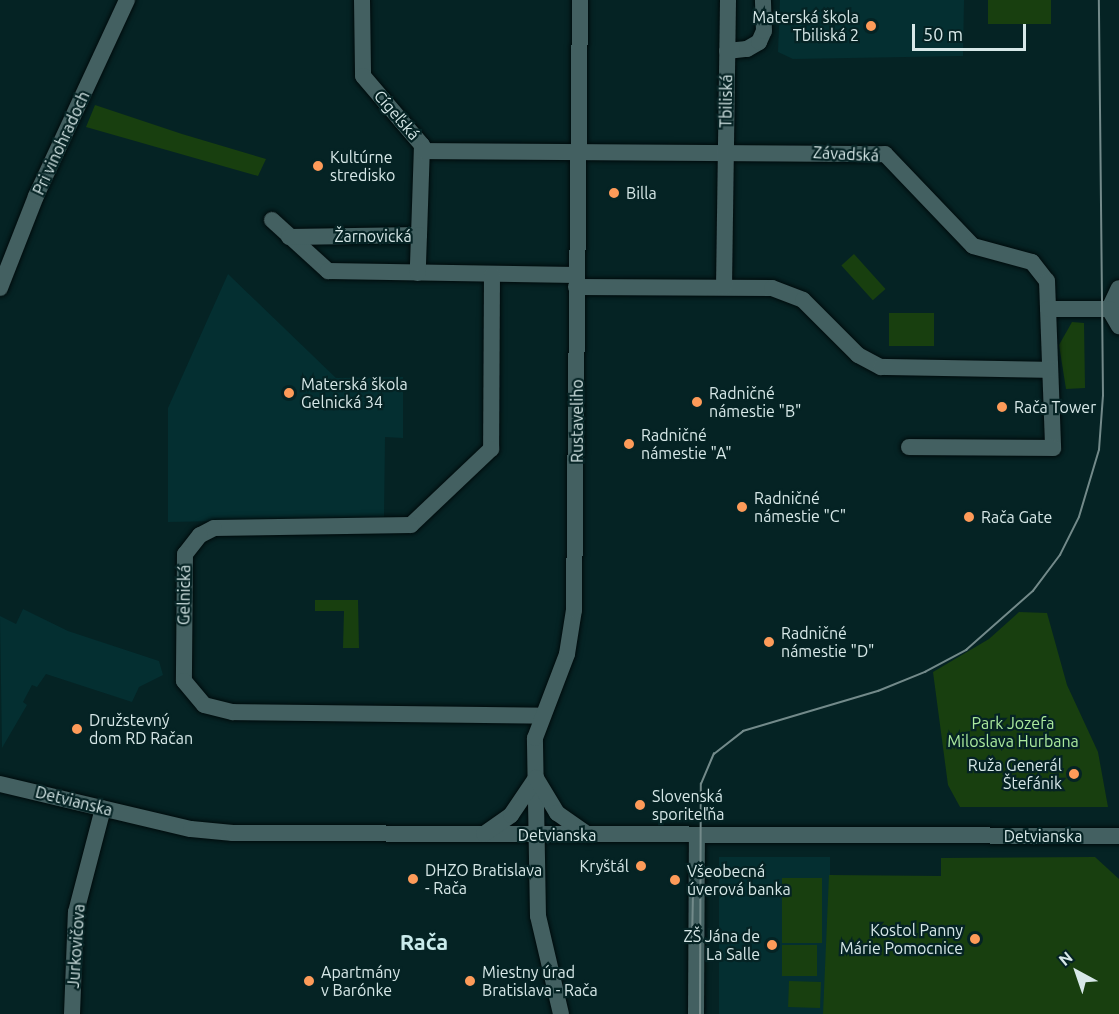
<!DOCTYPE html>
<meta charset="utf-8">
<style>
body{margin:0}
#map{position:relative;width:1119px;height:1014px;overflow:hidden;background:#052324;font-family:Ubuntu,sans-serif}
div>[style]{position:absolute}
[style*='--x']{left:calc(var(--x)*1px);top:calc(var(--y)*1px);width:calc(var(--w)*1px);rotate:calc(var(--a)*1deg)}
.built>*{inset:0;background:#042f31;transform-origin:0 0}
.green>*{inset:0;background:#183f0f;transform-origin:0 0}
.roads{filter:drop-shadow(0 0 2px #000b0c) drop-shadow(0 0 2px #000b0c)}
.minor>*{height:16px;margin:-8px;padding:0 8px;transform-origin:8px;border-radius:8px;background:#436061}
.tertiary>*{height:16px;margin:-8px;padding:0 8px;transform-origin:8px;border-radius:8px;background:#436061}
.tram>*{height:1.5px;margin:-0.75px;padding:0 0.75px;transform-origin:0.75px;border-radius:0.75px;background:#738a8a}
.dots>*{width:16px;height:16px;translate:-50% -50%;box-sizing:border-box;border:3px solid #052324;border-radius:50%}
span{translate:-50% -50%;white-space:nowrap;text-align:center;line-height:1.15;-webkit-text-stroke:4.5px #052324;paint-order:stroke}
.poi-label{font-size:16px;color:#d7e8e8}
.right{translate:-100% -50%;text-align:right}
.left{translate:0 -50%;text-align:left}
.street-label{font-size:16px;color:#d7e8e8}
.park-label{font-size:16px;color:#aae99e}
.district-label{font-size:22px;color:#caebec;font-weight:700}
.north{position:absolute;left:1047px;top:942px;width:60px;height:60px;-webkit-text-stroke:4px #052324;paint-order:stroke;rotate:320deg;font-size:16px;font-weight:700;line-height:24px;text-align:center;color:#d7e8e8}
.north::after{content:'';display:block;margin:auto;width:21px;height:27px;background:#d7e8e8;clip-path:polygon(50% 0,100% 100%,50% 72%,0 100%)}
.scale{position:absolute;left:912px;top:24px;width:114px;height:27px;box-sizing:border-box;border:3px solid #d7e8e8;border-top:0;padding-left:8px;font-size:18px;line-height:21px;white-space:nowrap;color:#d7e8e8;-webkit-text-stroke:4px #052324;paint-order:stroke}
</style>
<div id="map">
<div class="built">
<div style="clip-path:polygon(780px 0,964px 0,963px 56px,793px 59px,778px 52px)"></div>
<div style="clip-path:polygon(228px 274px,336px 378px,403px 377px,403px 438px,385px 437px,384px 518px,168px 522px,168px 408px)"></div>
<div style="clip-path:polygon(23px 609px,68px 631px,159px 661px,163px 675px,139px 687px,132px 702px,46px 674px,37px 687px,32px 685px,23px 702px,27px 705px,2px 748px,0 616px,16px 624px)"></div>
<div style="left:719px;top:857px;width:111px;height:157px"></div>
</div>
<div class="green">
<div style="left:988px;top:0;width:63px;height:24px"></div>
<div style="clip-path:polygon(95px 105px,182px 134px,266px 159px,258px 176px,86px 127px)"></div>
<div style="left:854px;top:254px;width:47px;height:17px;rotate:48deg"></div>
<div style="left:889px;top:313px;width:45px;height:33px"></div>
<div style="clip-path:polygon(1072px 322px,1084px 323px,1085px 388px,1066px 389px,1059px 345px)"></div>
<div style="clip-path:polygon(315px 600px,358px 600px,359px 648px,343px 648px,344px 611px,315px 611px)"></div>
<div style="clip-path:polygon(1019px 612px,1047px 613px,1067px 685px,1098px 752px,1108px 807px,960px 807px,948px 785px,933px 672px,989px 639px)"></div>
<div style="clip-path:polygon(1095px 857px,1119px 879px,1119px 1014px,823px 1014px,829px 875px,941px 876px,941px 858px)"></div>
<div style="left:782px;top:878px;width:40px;height:65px"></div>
<div style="left:782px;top:945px;width:35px;height:31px"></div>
<div style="left:789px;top:981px;width:32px;height:26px;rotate:2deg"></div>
</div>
<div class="roads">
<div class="minor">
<div style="--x:362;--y:0;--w:76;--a:89.2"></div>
<div style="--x:363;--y:76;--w:91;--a:49.5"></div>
<div style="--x:422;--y:145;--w:90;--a:91.9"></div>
<div style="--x:727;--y:51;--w:20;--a:-6"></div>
<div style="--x:747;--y:49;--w:14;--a:-30"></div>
<div style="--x:759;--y:42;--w:12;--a:-66"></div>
<div style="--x:764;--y:31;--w:31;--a:-92"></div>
<div style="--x:423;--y:151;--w:462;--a:0.4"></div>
<div style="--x:885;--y:154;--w:127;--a:46.3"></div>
<div style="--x:973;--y:246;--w:61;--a:15.2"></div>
<div style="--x:1032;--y:262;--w:24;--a:52"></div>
<div style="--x:1047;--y:281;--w:167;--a:87.9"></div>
<div style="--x:1053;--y:448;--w:144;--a:-179.6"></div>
<div style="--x:272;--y:220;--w:76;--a:42.3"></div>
<div style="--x:328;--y:271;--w:248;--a:0.9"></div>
<div style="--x:289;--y:237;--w:130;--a:-0.9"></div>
<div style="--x:419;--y:235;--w:38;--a:92"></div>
<div style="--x:492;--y:275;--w:174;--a:90.3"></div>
<div style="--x:491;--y:449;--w:110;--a:136.5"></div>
<div style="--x:411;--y:525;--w:197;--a:179.1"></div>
<div style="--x:214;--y:528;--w:16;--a:153"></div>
<div style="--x:200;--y:535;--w:24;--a:128"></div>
<div style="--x:185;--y:554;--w:127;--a:90.5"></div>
<div style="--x:184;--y:681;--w:31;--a:50"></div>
<div style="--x:204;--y:705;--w:30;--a:14"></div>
<div style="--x:233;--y:712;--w:308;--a:0.7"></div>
<div style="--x:576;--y:287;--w:196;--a:0.3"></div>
<div style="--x:772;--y:288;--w:33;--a:21"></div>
<div style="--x:803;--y:300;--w:78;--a:45"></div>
<div style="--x:858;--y:355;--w:26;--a:28"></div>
<div style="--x:881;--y:367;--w:168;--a:1"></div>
<div style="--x:724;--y:287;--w:287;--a:-89.2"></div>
<div style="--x:0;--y:288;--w:99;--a:-68.6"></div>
<div style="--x:36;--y:196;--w:216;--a:-65.1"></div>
<div style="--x:1048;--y:309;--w:71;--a:0"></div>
<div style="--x:1109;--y:309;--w:23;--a:-65"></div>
<div style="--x:1109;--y:309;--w:20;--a:60"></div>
<div style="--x:72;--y:1014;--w:102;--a:-87.8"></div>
<div style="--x:76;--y:912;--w:107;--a:-75.4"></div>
<div style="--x:561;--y:1014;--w:101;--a:-103.2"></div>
<div style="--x:538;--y:916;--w:178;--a:-91"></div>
<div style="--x:535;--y:738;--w:90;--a:-69.1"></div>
<div style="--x:567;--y:654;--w:45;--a:-81"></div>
<div style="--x:574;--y:610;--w:610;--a:-89.44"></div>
<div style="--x:696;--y:1014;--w:178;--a:-89.7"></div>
</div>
<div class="tertiary">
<div style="--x:0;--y:784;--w:196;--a:13.3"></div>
<div style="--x:191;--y:829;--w:42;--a:5.4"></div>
<div style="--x:233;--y:833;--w:886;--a:0.19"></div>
<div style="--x:484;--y:834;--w:33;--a:-35"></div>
<div style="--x:511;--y:815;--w:45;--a:-56"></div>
<div style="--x:536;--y:778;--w:41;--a:59"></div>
<div style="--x:557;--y:813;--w:38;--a:35"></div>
</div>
</div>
<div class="tram">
<div style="--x:692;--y:944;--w:51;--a:-88.9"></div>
<div style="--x:700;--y:1014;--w:230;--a:-89.8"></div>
<div style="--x:701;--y:784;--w:33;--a:-67"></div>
<div style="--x:714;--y:754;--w:37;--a:-38"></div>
<div style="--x:743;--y:731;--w:141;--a:-16.5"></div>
<div style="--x:878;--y:691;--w:51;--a:-22"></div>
<div style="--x:925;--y:672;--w:47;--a:-28.2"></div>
<div style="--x:966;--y:650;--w:89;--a:-41.4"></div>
<div style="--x:1033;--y:591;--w:45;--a:-53.1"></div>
<div style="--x:1060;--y:555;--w:42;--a:-63.4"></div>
<div style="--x:1079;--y:517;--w:70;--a:-73.4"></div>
<div style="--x:1099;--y:450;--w:54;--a:-85.8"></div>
<div style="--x:1103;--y:396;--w:396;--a:-90.6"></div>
</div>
<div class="dots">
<div style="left:871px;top:26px;background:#fe9b59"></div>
<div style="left:318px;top:166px;background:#fe9b59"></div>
<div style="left:614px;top:193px;background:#fe9b59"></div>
<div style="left:289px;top:393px;background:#fe9b59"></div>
<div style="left:697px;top:402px;background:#fe9b59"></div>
<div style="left:1002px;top:407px;background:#fe9b59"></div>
<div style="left:629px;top:444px;background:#fe9b59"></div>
<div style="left:742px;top:507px;background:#fe9b59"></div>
<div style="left:969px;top:517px;background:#fe9b59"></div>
<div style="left:769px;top:642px;background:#fe9b59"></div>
<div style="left:77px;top:729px;background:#fe9b59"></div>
<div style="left:1074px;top:774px;background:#fe9b59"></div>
<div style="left:640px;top:805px;background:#fe9b59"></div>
<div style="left:641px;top:866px;background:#fe9b59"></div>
<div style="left:413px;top:879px;background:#fe9b59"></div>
<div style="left:675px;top:880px;background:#fe9b59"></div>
<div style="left:975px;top:939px;background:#fe9b59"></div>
<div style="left:772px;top:945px;background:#fe9b59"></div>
<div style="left:309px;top:981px;background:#fe9b59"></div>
<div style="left:470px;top:981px;background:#fe9b59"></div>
</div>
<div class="poi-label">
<span class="right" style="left:859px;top:26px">Materská škola<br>Tbiliská 2</span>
<span class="left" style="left:330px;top:166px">Kultúrne<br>stredisko</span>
<span class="left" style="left:626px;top:193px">Billa</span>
<span class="left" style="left:301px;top:393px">Materská škola<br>Gelnická 34</span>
<span class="left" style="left:709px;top:402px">Radničné<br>námestie "B"</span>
<span class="left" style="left:1014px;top:407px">Rača Tower</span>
<span class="left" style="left:641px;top:444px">Radničné<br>námestie "A"</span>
<span class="left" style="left:754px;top:507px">Radničné<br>námestie "C"</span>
<span class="left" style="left:981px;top:517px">Rača Gate</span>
<span class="left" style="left:781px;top:642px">Radničné<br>námestie "D"</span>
<span class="left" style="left:89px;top:729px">Družstevný<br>dom RD Račan</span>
<span class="right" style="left:1062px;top:774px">Ruža Generál<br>Štefánik</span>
<span class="left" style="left:652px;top:805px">Slovenská<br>sporiteľňa</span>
<span class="right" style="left:629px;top:866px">Kryštál</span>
<span class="left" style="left:425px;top:879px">DHZO Bratislava<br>- Rača</span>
<span class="left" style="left:687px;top:880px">Všeobecná<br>úverová banka</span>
<span class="right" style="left:963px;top:939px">Kostol Panny<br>Márie Pomocnice</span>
<span class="right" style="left:760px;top:945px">ZŠ Jána de<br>La Salle</span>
<span class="left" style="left:321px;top:981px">Apartmány<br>v Barónke</span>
<span class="left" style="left:482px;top:981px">Miestny úrad<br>Bratislava - Rača</span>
</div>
<div class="street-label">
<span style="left:726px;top:101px;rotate:-89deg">Tbiliská</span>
<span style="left:397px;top:115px;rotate:49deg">Cígeľská</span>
<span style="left:61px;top:143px;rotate:-65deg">Pri vinohradoch</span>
<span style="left:846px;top:154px;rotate:3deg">Závadská</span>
<span style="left:373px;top:236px">Žarnovická</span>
<span style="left:577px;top:421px;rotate:-90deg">Rustaveliho</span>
<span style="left:184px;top:595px;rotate:-89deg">Gelnická</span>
<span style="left:74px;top:801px;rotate:14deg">Detvianska</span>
<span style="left:557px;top:835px">Detvianska</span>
<span style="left:1043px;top:836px">Detvianska</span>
<span style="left:76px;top:946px;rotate:-86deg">Jurkovičova</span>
</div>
<div class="park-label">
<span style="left:1013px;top:732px">Park Jozefa<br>Miloslava Hurbana</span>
</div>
<div class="district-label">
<span style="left:424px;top:942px">Rača</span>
</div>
<div class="north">N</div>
<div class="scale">50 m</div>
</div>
